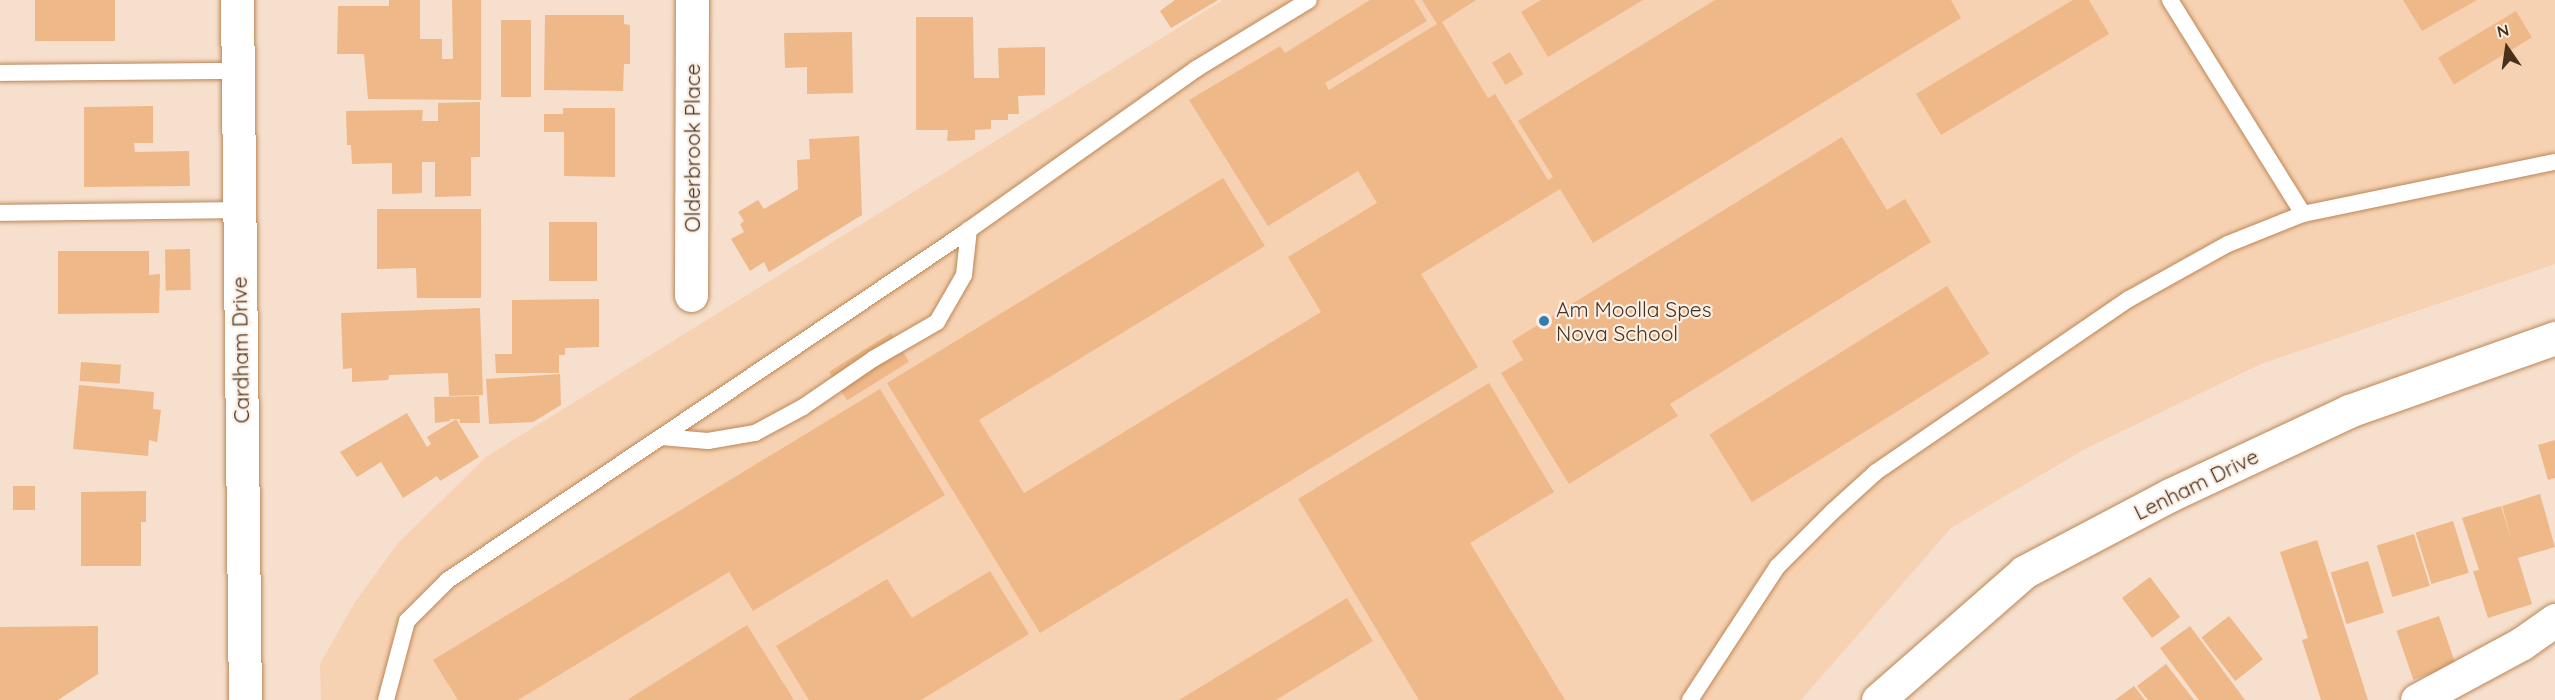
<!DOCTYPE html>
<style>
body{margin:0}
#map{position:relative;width:2555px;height:700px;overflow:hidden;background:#f6dfcc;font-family:Quicksand,sans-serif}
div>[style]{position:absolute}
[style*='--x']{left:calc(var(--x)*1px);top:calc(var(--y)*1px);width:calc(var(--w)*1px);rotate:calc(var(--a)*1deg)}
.built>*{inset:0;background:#f7d2b2}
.building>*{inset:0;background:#efb888;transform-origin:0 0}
.roads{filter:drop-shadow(0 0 2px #bb8758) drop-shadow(0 0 2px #bb8758)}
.service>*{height:16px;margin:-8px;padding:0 8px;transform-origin:8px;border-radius:8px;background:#fff}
.minor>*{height:33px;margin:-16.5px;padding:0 16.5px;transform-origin:16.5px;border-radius:16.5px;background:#fff}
.tertiary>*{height:33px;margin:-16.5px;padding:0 16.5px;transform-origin:16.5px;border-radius:16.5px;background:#fff}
.dots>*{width:16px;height:16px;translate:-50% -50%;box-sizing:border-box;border:3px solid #fbefe5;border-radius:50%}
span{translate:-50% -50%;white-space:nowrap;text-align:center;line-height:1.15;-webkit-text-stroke:4.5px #fbefe5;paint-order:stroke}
.street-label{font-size:21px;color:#47311d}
.poi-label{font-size:21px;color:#47311d}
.left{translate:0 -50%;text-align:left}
.north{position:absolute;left:2477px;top:18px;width:60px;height:60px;-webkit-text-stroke:4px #fbefe5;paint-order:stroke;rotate:347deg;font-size:16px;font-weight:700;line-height:24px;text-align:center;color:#47311d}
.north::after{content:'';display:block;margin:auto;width:21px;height:27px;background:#47311d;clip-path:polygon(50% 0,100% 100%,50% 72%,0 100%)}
</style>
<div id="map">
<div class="built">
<div style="clip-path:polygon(1223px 0,2555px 0,2555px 264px,2261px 364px,2085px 449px,1951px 528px,1801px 700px,321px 700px,320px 664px,355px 602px,398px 543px,486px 457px)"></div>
</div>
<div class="building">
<div style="left:35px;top:0;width:80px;height:41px"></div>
<div style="clip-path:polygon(389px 0,420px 0,420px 39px,442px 39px,442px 59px,453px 59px,452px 0,481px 0,481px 100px,368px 99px,364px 54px,337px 54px,338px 6px,389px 6px)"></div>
<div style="clip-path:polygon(1175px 0,1218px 0,1171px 28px,1160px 11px)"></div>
<div style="clip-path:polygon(1370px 0,1414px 0,1427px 21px,1325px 83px,1329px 90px,1437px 24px,1422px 0,1476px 0,1442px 22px,1488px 98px,1495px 94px,1548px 180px,1553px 177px,1518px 121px,1715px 0,1951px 0,1961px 18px,1593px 243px,1560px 189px,1421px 274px,1478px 367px,1040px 633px,887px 383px,1223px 178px,1265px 246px,979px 420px,1024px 493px,1321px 312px,1288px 257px,1377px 203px,1358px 171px,1268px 226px,1189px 100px,1280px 46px,1285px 53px)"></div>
<div style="clip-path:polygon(1541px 0,1643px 0,1548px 57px,1521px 12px)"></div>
<div style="clip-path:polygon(2073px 0,2089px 0,2109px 34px,1941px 135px,1916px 94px)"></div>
<div style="clip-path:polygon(2403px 0,2477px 0,2422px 31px)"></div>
<div style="left:2516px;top:11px;width:31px;height:91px;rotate:59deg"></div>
<div style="clip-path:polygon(545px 15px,624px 15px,624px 24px,630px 25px,630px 64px,624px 64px,623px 91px,544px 90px)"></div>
<div style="clip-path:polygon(916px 17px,973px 17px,974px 78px,999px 78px,998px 48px,1045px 47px,1045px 95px,1018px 96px,1019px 114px,1008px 114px,1008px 120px,991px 120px,991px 129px,975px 130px,975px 140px,947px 141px,948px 130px,916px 130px)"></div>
<div style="left:501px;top:20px;width:30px;height:77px"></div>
<div style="clip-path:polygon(852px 32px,853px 93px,807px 94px,807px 67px,785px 68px,784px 33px)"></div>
<div style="left:1510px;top:52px;width:26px;height:21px;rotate:59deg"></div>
<div style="clip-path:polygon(480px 102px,480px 157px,471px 157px,471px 196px,435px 197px,435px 162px,422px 162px,422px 193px,392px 194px,392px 163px,352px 164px,351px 145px,347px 145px,346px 111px,423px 110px,422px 121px,438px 121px,438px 103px)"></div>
<div style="clip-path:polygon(153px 106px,153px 143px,134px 143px,135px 152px,189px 151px,190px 186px,84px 187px,84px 107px)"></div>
<div style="clip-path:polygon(563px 108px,615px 108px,615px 177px,564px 176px,564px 132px,544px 132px,544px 114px,563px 114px)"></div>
<div style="clip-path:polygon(859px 136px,862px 215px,769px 272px,764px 262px,750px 271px,731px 239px,744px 232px,740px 224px,744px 221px,738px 212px,758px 200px,764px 209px,798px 189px,797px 160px,810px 159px,809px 139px)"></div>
<div style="clip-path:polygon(1842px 137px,1887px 210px,1905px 199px,1931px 242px,1670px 404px,1678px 416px,1569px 484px,1501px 373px,1523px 360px,1512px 341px)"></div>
<div style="clip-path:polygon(377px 209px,481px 209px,481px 298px,417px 298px,416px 268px,377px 269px)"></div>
<div style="left:549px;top:222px;width:48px;height:59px"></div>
<div style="left:190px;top:249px;width:41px;height:25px;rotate:89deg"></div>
<div style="clip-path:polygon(58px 251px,149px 251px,149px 275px,160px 274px,159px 313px,58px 314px)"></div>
<div style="left:1947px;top:286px;width:80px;height:280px;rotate:58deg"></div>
<div style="clip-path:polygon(599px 299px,599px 347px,565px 348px,565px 355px,559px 355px,559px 373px,496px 373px,495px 354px,512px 354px,512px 300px)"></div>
<div style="clip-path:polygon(480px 308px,483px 395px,449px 396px,448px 373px,389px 375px,388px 380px,352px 382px,352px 368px,343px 369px,341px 313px)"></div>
<div style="left:891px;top:333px;width:34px;height:73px;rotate:58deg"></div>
<div style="left:81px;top:362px;width:40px;height:19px;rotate:4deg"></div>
<div style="clip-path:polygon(560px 374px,561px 405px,533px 422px,489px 424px,486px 379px)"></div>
<div style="clip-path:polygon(1489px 383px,1554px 492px,1470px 543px,1565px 700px,1419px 700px,1298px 499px)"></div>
<div style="clip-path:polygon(79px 385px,154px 392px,153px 409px,161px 410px,157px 442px,149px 440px,148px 456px,73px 449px)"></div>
<div style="clip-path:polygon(880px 389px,945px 495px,753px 611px,729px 572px,518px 700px,458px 700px,433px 660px)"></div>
<div style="clip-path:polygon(479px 396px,480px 423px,460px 423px,460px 419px,450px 419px,450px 421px,435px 423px,434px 397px)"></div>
<div style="clip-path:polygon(407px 413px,427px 447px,431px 444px,427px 437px,456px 419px,479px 457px,440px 481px,437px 476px,403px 498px,381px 462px,357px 477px,340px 452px)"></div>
<div style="clip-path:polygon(2555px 440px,2555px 478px,2548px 480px,2538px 445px)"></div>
<div style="left:13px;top:486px;width:22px;height:24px"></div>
<div style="clip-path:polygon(146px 491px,146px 522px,141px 522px,141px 566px,81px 566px,81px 492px)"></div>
<div style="clip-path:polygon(2540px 494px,2555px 547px,2518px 558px,2532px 604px,2488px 618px,2473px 571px,2479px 570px,2462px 518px,2501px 506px,2512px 542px,2502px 506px)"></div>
<div style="left:2453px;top:521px;width:54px;height:39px;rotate:73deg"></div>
<div style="left:2414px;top:534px;width:54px;height:39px;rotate:73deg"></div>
<div style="clip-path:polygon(2317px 540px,2368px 700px,2321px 700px,2302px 640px,2308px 638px,2280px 552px)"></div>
<div style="left:2368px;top:561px;width:54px;height:39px;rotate:73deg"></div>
<div style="clip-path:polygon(990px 571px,1029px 634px,921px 700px,809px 700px,776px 646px,887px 579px,912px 618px)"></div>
<div style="left:2150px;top:577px;width:50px;height:35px;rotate:53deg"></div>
<div style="clip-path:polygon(1347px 598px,1373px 641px,1276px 700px,1179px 700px)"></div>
<div style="left:2229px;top:616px;width:55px;height:35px;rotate:52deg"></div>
<div style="left:2439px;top:616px;width:52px;height:45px;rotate:71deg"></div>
<div style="clip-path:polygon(747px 625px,794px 700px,627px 700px)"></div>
<div style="clip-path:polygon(98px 626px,98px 674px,58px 700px,0 700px,0 627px)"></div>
<div style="clip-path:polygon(2190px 626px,2245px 700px,2199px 700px,2160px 648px)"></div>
<div style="clip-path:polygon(2166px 664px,2194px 700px,2148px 700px,2137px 686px)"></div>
<div style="clip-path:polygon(2134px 686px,2145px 700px,2115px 700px)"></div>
</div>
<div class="roads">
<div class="service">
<div style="--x:2170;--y:0;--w:252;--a:58.1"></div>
<div style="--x:0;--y:73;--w:237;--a:-0.5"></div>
<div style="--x:0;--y:213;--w:238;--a:-0.7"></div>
<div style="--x:661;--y:437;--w:47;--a:4.9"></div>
<div style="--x:708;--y:441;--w:48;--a:-9.7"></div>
<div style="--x:755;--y:433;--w:55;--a:-28.4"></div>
<div style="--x:803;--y:407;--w:85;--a:-34.4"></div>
<div style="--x:873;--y:359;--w:74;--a:-30"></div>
<div style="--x:937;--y:322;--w:54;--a:-60.1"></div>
<div style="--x:964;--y:275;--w:46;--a:-83.8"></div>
<div style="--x:386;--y:700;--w:82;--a:-75.1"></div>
<div style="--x:407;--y:621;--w:58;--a:-45"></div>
<div style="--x:448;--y:580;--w:620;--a:-33.89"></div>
<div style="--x:963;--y:234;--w:286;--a:-35.3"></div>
<div style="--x:1196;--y:69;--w:132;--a:-31.4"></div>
<div style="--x:1690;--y:700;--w:159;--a:-56.8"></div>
<div style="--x:1777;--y:567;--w:78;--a:-45"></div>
<div style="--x:1832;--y:512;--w:59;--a:-42.3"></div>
<div style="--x:1876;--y:472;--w:306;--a:-34.4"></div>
<div style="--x:2129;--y:299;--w:113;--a:-29.1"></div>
<div style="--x:2228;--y:244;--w:81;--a:-21.8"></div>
<div style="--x:2303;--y:214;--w:257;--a:-11.7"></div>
</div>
<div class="minor">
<div style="--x:691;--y:295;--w:295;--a:-89.8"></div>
<div style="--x:2417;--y:700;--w:118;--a:-28.3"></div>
<div style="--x:2521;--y:644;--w:42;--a:-35.2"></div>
</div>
<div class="tertiary">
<div style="--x:237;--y:0;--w:700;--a:89.35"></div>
<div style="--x:1878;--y:700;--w:194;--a:-41.2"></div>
<div style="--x:2024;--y:572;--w:165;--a:-27.8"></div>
<div style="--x:2170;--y:495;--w:198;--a:-25.1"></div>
<div style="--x:2349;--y:411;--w:219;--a:-19.5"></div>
</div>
</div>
<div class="dots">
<div style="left:1544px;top:321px;background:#337eb1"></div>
</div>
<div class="street-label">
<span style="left:692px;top:148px;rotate:-90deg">Olderbrook Place</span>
<span style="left:240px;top:350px;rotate:-91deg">Cardham Drive</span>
<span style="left:2196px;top:484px;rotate:-26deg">Lenham Drive</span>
</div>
<div class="poi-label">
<span class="left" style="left:1556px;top:321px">Am Moolla Spes<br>Nova School</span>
</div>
<div class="north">N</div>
</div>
